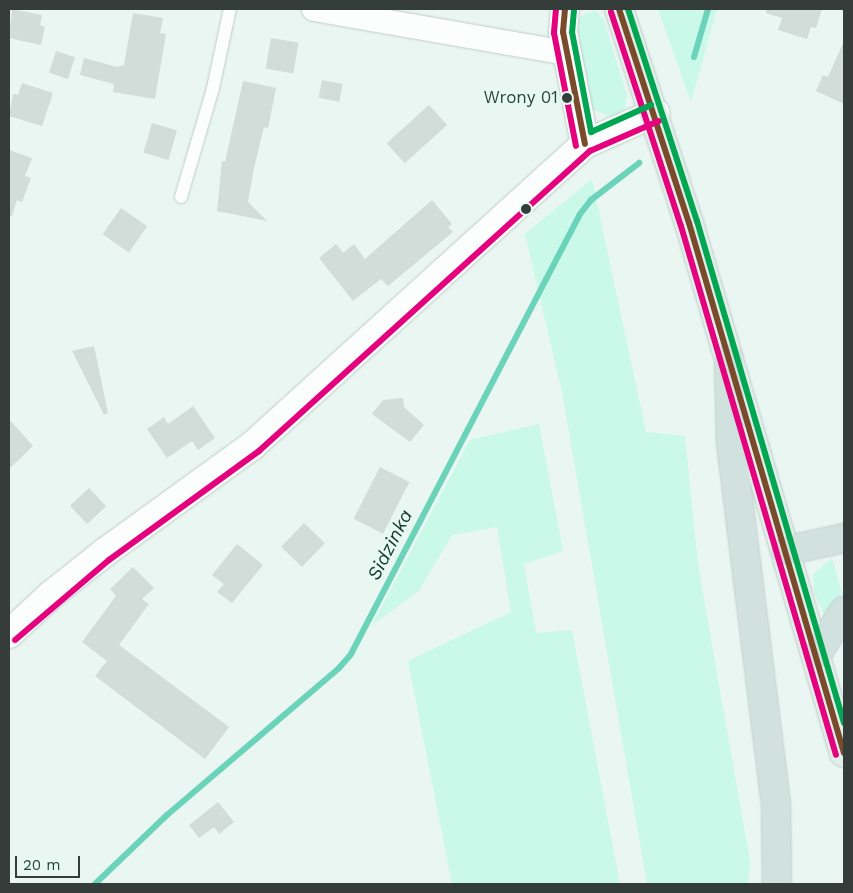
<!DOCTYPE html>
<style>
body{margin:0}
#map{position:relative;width:853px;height:893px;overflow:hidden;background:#e9f6f2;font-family:"Work Sans",sans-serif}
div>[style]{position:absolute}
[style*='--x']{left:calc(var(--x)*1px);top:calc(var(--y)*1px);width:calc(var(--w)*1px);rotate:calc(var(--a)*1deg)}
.green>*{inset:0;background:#caf8e9}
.stream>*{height:6px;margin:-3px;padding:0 3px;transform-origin:3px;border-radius:3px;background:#6ad3ba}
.building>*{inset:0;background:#d2dcd9;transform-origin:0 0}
.roads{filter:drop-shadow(0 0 1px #c1ccc8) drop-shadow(0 0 1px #c1ccc8)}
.service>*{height:12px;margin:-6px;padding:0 6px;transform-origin:6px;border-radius:6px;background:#fcfefd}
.minor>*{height:24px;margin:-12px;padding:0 12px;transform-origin:12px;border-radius:12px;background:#fcfefd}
.tertiary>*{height:28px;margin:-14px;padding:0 14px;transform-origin:14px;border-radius:14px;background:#fcfefd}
.primary>*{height:28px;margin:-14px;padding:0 14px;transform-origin:14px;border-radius:14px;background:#e2eeea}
.motorway>*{height:28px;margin:-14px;padding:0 14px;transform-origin:14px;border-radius:14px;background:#d1e2de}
.bus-1>*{height:6px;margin:-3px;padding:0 3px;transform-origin:3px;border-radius:3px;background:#7a4b2a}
.bus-2>*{height:6px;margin:-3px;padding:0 3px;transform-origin:3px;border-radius:3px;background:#e5007d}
.bus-3>*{height:6px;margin:-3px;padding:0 3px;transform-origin:3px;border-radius:3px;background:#00a651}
.dots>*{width:14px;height:14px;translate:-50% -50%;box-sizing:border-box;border:2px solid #e4fbf3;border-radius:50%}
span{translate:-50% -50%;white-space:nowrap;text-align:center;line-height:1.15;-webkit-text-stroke:4.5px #e4fbf3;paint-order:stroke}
.bus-label{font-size:17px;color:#343d3a}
.right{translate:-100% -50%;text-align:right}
.water-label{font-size:19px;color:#1d342d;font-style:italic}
.frame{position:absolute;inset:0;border:10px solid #343d3a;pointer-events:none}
.scale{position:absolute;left:15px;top:856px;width:65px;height:22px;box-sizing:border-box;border:2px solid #343d3a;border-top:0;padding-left:6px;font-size:15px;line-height:18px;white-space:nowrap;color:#343d3a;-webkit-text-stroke:4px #e4fbf3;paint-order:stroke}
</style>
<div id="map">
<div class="green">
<div style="clip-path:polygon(658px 9px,717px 9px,691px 102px)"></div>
<div style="clip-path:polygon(595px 11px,603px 18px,627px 95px,625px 109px,612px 117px,591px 109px,575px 26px,581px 16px)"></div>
<div style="clip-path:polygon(592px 179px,646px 432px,685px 436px,698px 565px,750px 861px,748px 884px,647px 884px,562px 392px,525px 234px)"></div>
<div style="clip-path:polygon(539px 424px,563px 551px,524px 564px,536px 633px,572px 630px,620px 884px,452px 884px,408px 661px,511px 612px,497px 527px,452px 535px,419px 591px,372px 625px,470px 440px)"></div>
<div style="clip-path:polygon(832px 558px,842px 593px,825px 617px,814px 592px,813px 574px)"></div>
</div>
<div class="stream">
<div style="--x:694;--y:57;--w:50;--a:-73.7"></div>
<div style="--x:95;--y:884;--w:100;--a:-43.8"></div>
<div style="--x:167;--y:815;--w:226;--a:-40.5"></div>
<div style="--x:339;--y:668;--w:18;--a:-49"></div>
<div style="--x:351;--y:654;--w:496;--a:-62.5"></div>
<div style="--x:580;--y:214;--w:18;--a:-52"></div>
<div style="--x:591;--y:200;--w:61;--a:-37.6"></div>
</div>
<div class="building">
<div style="clip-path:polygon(12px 9px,42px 15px,40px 25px,45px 27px,41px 45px,9px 38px)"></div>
<div style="clip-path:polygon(766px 9px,822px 9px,816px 28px,811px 27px,807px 39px,778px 30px,782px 18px,766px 13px)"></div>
<div style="clip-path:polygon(133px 13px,163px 18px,160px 33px,166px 34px,155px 99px,113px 92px,114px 84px,80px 75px,84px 58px,117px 67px,124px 65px)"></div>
<div style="left:271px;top:38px;width:28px;height:31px;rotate:10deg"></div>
<div style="clip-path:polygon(844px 41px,844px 104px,816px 91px,823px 75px,828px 77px)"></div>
<div style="left:56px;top:51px;width:20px;height:23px;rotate:18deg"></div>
<div style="left:322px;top:80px;width:21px;height:18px;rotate:11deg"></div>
<div style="clip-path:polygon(243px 81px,276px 88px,268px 128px,264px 127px,254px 168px,248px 202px,267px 221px,217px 211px,222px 161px,225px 162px)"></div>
<div style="clip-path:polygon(22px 83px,53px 93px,42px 126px,9px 116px,13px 94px,18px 95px)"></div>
<div style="left:429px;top:105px;width:27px;height:57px;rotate:48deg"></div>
<div style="left:152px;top:123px;width:26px;height:31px;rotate:16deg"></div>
<div style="clip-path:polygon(9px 150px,32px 158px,25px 176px,31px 178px,22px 202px,17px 200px,12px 216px,9px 216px)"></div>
<div style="clip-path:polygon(432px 200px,452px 224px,448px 227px,453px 232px,388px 286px,381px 279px,353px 301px,319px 258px,336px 244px,343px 253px,354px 244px,365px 259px)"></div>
<div style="left:121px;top:208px;width:32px;height:32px;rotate:35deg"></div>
<div style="clip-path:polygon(94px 346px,108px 413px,104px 415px,72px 351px)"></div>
<div style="clip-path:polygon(403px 398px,404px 407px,424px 425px,410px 442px,372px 414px,383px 400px)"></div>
<div style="clip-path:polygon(193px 406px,215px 438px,198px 450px,192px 441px,167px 458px,147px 429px,164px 417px,168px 424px)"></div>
<div style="clip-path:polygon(9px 419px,33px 446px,9px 469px)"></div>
<div style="left:380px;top:467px;width:33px;height:58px;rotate:27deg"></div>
<div style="left:89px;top:488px;width:25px;height:26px;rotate:47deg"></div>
<div style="left:304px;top:523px;width:29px;height:33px;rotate:44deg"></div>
<div style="clip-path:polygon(237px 544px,263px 565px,232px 603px,217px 592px,224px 584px,212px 575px)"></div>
<div style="clip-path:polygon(133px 567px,154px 588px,142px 599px,149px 604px,119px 645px,229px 727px,205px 759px,95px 676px,107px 661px,82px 642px,116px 596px,110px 589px)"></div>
<div style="clip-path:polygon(218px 802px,234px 822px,219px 834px,214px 827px,199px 838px,189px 825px)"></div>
</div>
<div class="roads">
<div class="service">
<div style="--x:181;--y:197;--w:114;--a:-73.6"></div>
<div style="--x:213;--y:88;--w:81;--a:-77.9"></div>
</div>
<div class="minor">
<div style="--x:314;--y:9;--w:256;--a:9.9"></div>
</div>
<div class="tertiary">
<div style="--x:565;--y:9;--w:23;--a:95"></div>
<div style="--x:563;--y:32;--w:114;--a:78.9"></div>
<div style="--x:9;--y:634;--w:57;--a:-42.9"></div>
<div style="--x:51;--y:595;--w:68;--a:-38.4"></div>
<div style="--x:104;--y:553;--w:184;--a:-35.9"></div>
<div style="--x:253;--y:445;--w:448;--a:-42.2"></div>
<div style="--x:585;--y:144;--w:77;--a:-23.9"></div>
</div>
<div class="primary">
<div style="--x:619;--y:9;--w:225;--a:71.9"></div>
<div style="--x:689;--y:223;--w:552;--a:73.7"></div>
</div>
<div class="motorway">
<div style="--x:729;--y:358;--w:85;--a:88.7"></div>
<div style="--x:731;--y:443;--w:364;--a:82.9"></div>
<div style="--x:776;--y:804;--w:80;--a:89.3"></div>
<div style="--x:785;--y:551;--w:60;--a:-12.4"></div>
<div style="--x:817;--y:654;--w:51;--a:-57.9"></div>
</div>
</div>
<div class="bus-1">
<div style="--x:565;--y:9;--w:23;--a:95"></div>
<div style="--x:563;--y:32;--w:114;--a:78.9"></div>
<div style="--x:619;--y:9;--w:225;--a:71.9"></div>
<div style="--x:689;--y:223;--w:552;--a:73.7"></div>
</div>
<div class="bus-2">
<div style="--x:556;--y:9;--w:24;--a:95"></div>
<div style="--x:554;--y:33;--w:115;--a:79"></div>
<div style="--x:611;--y:12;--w:225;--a:71.9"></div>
<div style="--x:681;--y:226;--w:551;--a:73.67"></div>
<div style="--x:15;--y:640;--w:123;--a:-40.4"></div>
<div style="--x:109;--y:560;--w:185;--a:-36"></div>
<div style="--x:259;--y:451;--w:447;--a:-42.2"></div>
<div style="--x:590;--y:151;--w:75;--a:-23.5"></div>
</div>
<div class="bus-3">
<div style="--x:628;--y:9;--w:223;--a:72"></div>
<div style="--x:697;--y:221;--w:523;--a:73.68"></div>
<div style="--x:574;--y:10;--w:22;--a:95"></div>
<div style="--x:572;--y:32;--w:102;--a:79.2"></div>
<div style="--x:591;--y:132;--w:66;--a:-24.2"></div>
</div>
<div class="dots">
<div style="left:567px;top:98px;background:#343d3a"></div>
<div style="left:526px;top:209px;background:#343d3a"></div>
</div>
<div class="bus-label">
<span class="right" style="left:558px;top:98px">Wrony 01</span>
</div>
<div class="water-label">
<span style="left:390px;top:545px;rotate:-63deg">Sidzinka</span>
</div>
<div class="frame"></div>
<div class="scale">20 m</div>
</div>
